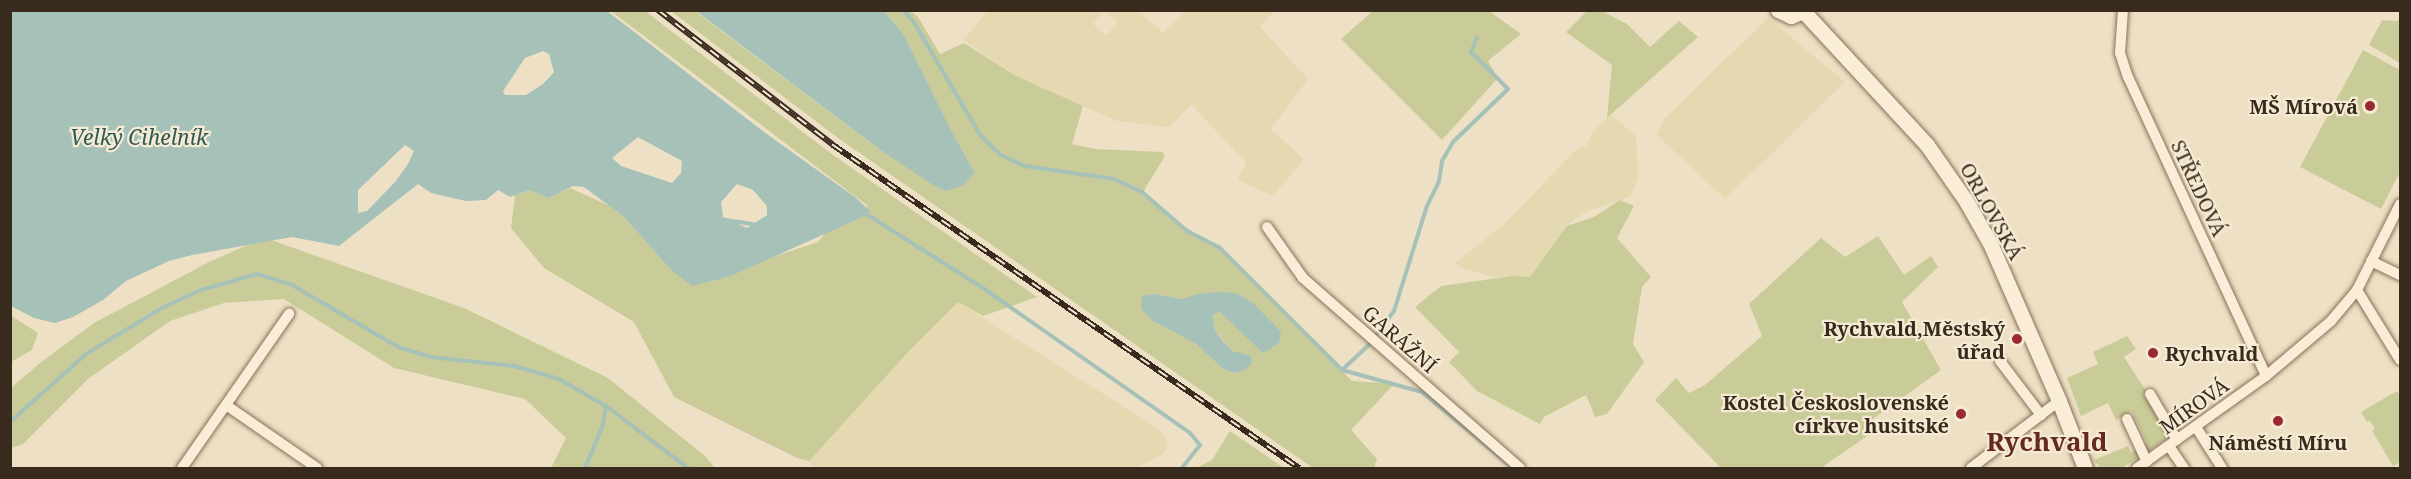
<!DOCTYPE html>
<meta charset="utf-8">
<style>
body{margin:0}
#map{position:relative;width:2411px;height:479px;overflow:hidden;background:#eee0c4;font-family:"Noto Serif",serif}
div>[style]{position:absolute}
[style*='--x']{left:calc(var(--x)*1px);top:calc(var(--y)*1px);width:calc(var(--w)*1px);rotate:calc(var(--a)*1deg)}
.farmland>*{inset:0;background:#e4d9b1}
.green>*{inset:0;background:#c9cc98}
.water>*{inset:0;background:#a6c1b8}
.stream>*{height:4px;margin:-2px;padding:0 2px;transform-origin:2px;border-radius:2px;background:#a6c1b8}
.roads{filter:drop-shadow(0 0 2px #89715a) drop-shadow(0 0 2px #89715a)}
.street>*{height:10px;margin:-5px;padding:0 5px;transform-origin:5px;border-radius:5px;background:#f9edd7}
.secondary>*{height:15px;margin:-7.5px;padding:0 7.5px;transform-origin:7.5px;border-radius:7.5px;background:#f9edd7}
.rail>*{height:6px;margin-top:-3px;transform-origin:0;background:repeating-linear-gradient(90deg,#f5ead3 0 11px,#392a1e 0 22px);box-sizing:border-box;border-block:2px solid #392a1e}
.dots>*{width:16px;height:16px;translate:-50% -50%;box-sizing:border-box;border:3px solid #f5ead3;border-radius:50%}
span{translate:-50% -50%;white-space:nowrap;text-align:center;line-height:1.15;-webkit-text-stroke:4.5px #f5ead3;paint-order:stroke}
.poi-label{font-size:20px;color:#392a1e;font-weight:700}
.right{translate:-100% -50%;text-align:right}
.left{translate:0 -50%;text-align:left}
.street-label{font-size:20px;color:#392a1e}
.water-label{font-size:21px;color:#2e5854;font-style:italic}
.district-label{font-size:26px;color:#65291e;font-weight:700}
.frame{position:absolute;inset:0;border:12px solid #392a1e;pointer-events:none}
</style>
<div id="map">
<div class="farmland">
<div style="clip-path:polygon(evenodd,988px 11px,1139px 11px,1163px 33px,1185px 11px,1274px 11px,1260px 27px,1308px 79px,1271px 129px,1304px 159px,1273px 196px,1237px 180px,1246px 163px,1191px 104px,1170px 127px,1117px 121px,1016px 76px,963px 40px,988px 11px,1105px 11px,1118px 23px,1106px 35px,1093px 24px,1105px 11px)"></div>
<div style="clip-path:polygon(1768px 18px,1845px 82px,1725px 199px,1657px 135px,1664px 119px)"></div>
<div style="clip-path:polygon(1611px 115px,1636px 136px,1638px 176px,1631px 196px,1583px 213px,1567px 226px,1530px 277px,1493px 277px,1461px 268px,1455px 263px,1503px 225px,1578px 148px,1586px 146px,1593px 131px)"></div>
<div style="clip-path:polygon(958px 302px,1151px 424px,1163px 433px,1168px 443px,1164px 453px,1137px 468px,815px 468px,809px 461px,813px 455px,909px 351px)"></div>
</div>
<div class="green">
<div style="clip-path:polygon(1374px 10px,1489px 11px,1521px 34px,1488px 61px,1498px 78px,1442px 140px,1341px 39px)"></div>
<div style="clip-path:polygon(611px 11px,645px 11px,829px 152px,1037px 297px,983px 316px,958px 302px,909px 351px,809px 461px,797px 458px,674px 397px,634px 322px,544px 268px,511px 228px,515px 195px,529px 190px,549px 198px,570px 188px,608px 205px,623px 216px,671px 270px,731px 276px,767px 259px,818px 242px,826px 232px,868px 206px)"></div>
<div style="clip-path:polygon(evenodd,671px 11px,695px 11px,882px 151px,945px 191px,975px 173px,951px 130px,904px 35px,884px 11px,911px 11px,918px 17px,940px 54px,964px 43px,1016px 76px,1083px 106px,1072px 144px,1095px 149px,1162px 152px,1165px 156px,1143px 192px,1186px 228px,1219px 248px,1352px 381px,1394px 384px,1351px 430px,1377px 459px,1374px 468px,1313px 468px,838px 138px,671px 11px,1216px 292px,1235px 294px,1252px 302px,1234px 324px,1220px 312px,1213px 315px,1215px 331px,1233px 351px,1240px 354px,1234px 373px,1222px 368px,1196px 344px,1153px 321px,1154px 294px,1182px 299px,1216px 292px)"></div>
<div style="clip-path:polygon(1602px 11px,1627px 24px,1650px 47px,1679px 21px,1698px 37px,1607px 118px,1612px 65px,1566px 32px,1587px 11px)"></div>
<div style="clip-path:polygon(2400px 16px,2400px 63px,2369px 45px,2382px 20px,2398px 21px)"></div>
<div style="clip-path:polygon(2363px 50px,2400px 70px,2400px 172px,2381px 209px,2300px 167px)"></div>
<div style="clip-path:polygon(1620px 200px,1634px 206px,1617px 238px,1651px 277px,1642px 287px,1633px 344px,1644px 362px,1607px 414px,1595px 417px,1586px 395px,1544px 417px,1540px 424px,1477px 391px,1449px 362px,1459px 352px,1415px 307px,1441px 286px,1514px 276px,1530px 277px,1567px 226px,1594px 217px)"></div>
<div style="clip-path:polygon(1878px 236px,1904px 275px,1931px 256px,1938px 267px,1902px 302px,1941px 370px,1869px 422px,1876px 430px,1825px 465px,1823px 468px,1721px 468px,1655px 400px,1676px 378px,1689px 393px,1705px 385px,1762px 336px,1749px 304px,1821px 238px,1845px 257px)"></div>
<div style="clip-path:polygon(271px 240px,464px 308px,608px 378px,705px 456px,715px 468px,551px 468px,566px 438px,525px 399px,394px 368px,284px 299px,224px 303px,170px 321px,88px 379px,23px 444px,11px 448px,11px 388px,40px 363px,94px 323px,209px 262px,252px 243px)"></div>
<div style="clip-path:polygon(10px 315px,38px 333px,32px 350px,11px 362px)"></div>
<div style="clip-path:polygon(2127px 336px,2136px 349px,2124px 357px,2174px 434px,2122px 468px,2101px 468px,2094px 460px,2128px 446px,2131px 453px,2147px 443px,2132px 412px,2116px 420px,2108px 403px,2081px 416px,2067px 378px,2098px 364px,2093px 352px)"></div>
<div style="clip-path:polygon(2397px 391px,2400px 397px,2400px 462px,2393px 466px,2372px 431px,2375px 429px,2370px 421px,2367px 422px,2361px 412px)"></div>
<div style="clip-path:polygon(1230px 431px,1284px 468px,1196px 468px,1212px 460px)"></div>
</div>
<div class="water">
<div style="clip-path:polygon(evenodd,10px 11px,607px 11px,764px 132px,855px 197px,870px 211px,867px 215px,731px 276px,692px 286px,671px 270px,623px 216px,584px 187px,573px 186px,549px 198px,529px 190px,510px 197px,498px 190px,486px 200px,466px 201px,431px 193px,418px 184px,339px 246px,292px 237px,192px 255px,169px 261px,126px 281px,103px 300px,73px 317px,55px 323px,34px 318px,11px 306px,10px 11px,543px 51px,549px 54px,554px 72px,543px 84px,526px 95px,505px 95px,503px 91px,525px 58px,543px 51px,10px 11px,638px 137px,682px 161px,681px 173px,672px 183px,621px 166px,612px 158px,638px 137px,10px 11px,405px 145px,414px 151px,408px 164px,395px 182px,367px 211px,358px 213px,358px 190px,405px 145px,10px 11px,737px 184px,753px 190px,767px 206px,767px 215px,747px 228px,723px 217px,721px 202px,737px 184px)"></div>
<div style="clip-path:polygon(696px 11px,884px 11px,904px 35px,951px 130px,975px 173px,962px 186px,945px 191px,930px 183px,882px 151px)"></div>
<div style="clip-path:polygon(1216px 292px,1235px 293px,1252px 302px,1281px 332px,1279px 343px,1263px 353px,1220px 312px,1213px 315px,1215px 331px,1223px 341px,1233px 351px,1251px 356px,1252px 363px,1245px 370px,1234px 373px,1222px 368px,1196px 344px,1153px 321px,1141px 309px,1142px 296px,1154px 294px,1182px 299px,1198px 294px)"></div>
</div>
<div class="stream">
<div style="--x:903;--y:10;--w:18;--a:49"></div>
<div style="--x:915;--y:24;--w:129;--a:59.6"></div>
<div style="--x:980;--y:135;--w:29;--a:44"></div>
<div style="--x:1001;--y:155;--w:26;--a:25"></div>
<div style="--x:1025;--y:166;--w:90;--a:8.3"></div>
<div style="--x:1114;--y:179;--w:31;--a:25"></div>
<div style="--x:1142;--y:192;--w:60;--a:40.9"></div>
<div style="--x:1187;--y:231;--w:36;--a:27"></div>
<div style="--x:1219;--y:247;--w:174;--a:45"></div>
<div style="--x:1342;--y:370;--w:83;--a:15.4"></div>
<div style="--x:1422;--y:392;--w:119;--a:39.9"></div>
<div style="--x:866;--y:214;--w:138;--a:32.3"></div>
<div style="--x:983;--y:288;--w:253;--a:35"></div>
<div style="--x:1190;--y:433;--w:16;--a:50"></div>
<div style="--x:1200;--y:445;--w:29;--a:128"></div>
<div style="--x:726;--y:220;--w:31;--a:9"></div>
<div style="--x:1342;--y:370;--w:37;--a:-43"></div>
<div style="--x:1369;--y:345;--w:42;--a:-53.7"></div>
<div style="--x:1394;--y:311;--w:110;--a:-72.6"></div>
<div style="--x:1427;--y:206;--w:28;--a:-64"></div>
<div style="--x:1439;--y:181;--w:20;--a:-81"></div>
<div style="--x:1442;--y:161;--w:22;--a:-60"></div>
<div style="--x:1453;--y:142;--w:76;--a:-43.9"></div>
<div style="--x:1508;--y:89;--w:52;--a:-135"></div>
<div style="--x:1471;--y:52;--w:15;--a:-67"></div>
<div style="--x:606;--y:406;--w:103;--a:37.1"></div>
<div style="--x:10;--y:422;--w:102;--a:-41.8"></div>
<div style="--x:86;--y:354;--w:89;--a:-31.2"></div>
<div style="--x:162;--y:308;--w:43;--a:-24.8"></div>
<div style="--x:201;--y:290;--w:58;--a:-15.9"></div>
<div style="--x:257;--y:274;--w:37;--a:17"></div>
<div style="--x:292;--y:285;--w:123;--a:30.3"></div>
<div style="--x:398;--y:347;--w:34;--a:17"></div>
<div style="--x:430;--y:357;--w:84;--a:6.1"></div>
<div style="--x:514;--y:366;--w:47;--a:16.1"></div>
<div style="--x:559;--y:379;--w:54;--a:29.9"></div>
<div style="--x:606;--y:406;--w:19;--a:99"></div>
<div style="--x:603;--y:425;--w:47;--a:112.7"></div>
</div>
<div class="roads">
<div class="street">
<div style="--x:2123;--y:10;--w:43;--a:94"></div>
<div style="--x:2120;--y:53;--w:25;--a:72"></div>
<div style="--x:2128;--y:77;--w:329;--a:65.2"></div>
<div style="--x:1267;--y:227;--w:62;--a:54.8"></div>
<div style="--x:1303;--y:278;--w:288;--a:41.2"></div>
<div style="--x:2371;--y:261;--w:32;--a:26"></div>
<div style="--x:2357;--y:290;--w:82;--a:58.4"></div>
<div style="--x:2000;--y:361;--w:68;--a:52.8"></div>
<div style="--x:2150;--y:394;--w:53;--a:59.6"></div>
<div style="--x:226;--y:405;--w:111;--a:34.7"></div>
<div style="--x:2127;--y:419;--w:47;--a:65.1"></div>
<div style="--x:2196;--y:427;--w:49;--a:57.6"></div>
<div style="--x:2169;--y:446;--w:27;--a:56"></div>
<div style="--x:182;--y:468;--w:188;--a:-55.2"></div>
<div style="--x:1971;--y:468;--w:111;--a:-37.3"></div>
<div style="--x:2137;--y:468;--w:158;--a:-35.5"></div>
<div style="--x:2266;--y:376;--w:85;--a:-40.2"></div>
<div style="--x:2331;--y:321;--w:40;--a:-50"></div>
<div style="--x:2357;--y:290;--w:96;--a:-63.4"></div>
</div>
<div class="secondary">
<div style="--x:1778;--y:10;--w:14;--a:25"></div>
<div style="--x:1791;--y:16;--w:15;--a:-23"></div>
<div style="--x:1804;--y:12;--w:181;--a:47.2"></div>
<div style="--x:1927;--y:145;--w:68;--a:55.1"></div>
<div style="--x:1966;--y:201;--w:48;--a:60.3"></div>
<div style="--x:1990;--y:243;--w:172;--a:66.4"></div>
<div style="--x:2059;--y:401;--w:72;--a:68.8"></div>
</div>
</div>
<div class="rail">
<div style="--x:658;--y:10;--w:221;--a:37.6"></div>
<div style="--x:833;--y:145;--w:567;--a:34.73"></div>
</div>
<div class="dots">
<div style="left:2370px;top:106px;background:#982a30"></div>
<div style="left:2017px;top:339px;background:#982a30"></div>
<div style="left:2153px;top:353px;background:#982a30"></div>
<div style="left:1961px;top:414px;background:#982a30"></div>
<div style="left:2278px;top:421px;background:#982a30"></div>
</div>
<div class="poi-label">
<span class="right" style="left:2358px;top:106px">MŠ Mírová</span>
<span class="right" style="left:2005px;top:340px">Rychvald,Městský<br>úřad</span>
<span class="left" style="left:2165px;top:353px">Rychvald</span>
<span class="right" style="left:1949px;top:414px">Kostel Československé<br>církve husitské</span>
<span style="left:2278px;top:442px">Náměstí Míru</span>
</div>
<div class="street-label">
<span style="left:2199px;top:188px;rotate:65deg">STŘEDOVÁ</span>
<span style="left:1992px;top:211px;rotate:61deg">ORLOVSKÁ</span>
<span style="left:1400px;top:339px;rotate:41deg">GARÁŽNÍ</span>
<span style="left:2194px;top:406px;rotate:-36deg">MÍROVÁ</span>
</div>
<div class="water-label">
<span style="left:139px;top:137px">Velký Cihelník</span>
</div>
<div class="district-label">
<span style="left:2047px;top:442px">Rychvald</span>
</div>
<div class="frame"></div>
</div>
